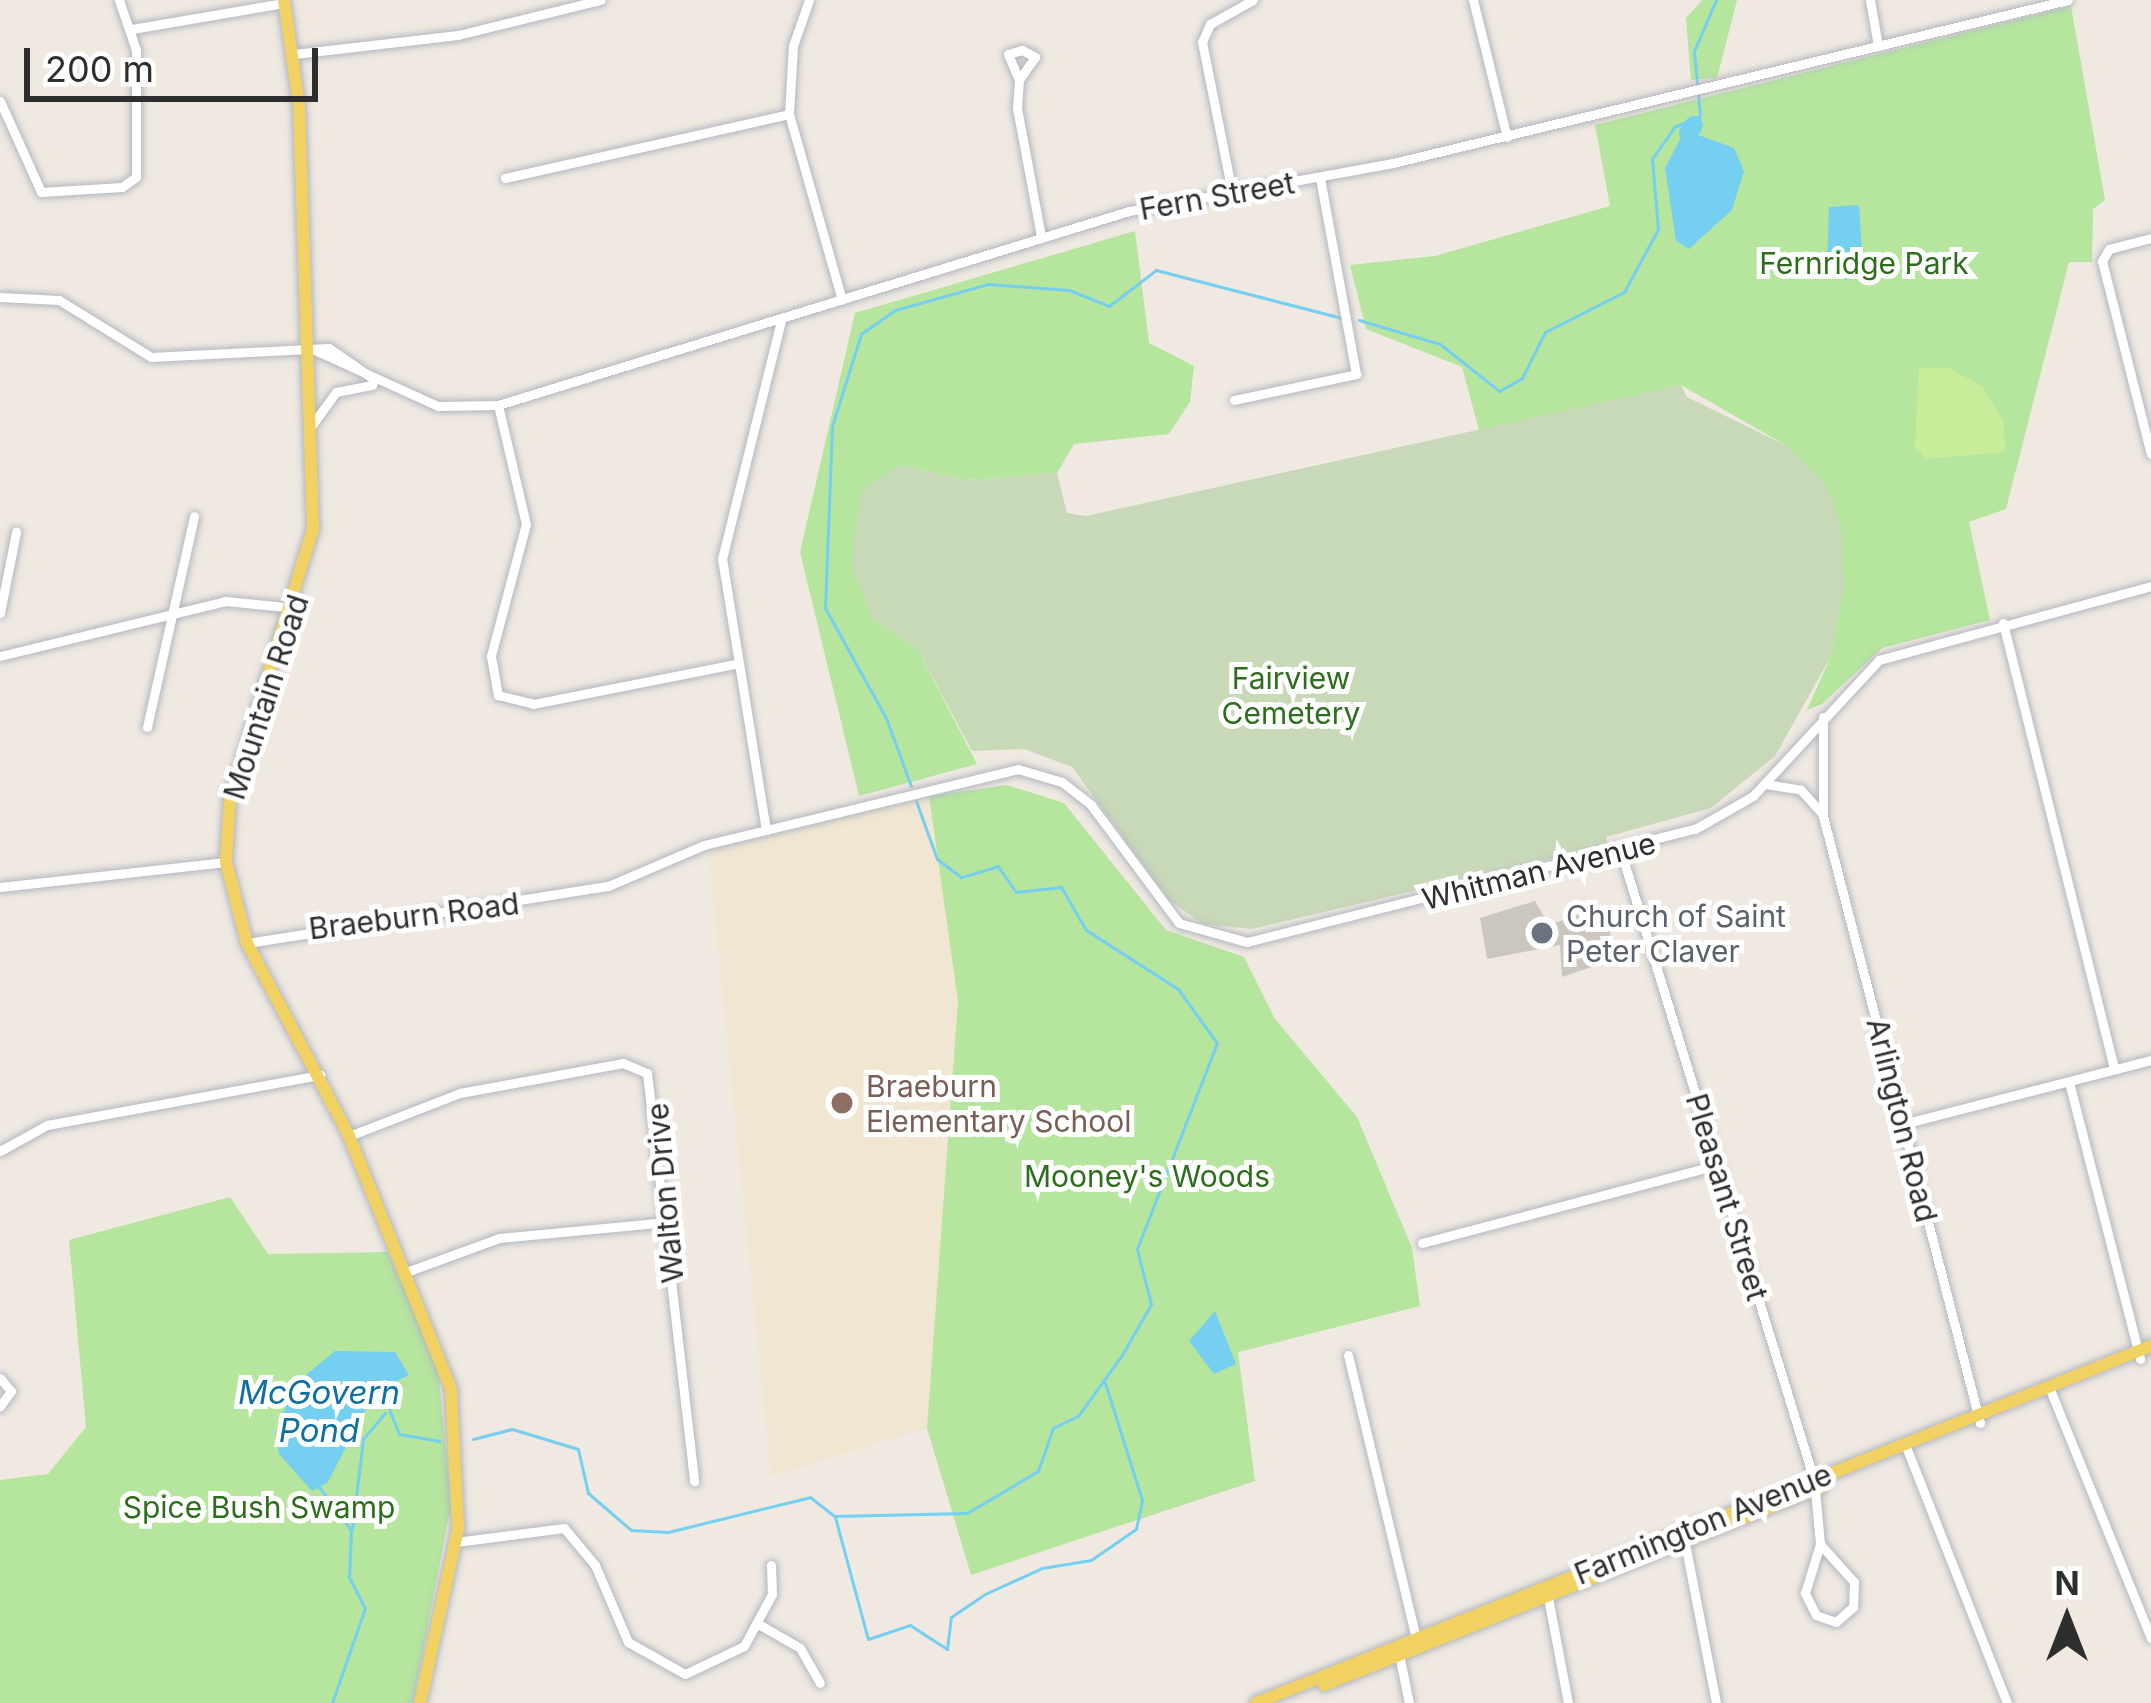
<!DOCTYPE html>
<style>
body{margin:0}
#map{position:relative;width:2151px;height:1703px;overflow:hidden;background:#efe9e1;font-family:Inter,sans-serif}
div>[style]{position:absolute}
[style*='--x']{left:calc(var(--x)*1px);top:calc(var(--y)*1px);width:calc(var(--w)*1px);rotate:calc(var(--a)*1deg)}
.education>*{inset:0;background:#f0e6d1}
.green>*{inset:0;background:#b6e59e}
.cemetery>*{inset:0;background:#c8d9b8}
.pitch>*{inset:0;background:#c9ec9a}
.water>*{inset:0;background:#75cff0}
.stream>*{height:3px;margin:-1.5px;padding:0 1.5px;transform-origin:1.5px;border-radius:1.5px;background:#75cff0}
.river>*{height:18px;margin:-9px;padding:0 9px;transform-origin:9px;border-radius:9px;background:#75cff0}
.building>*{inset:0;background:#cbc7bf}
.roads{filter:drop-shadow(0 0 3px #b4b7c1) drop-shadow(0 0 3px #b4b7c1)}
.minor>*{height:9px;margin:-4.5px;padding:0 4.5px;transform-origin:4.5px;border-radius:4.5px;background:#fff}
.major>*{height:12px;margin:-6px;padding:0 6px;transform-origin:6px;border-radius:6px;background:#f2d163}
.dots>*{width:33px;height:33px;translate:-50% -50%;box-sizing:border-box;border:6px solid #fff;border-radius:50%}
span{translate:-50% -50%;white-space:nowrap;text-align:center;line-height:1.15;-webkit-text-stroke:10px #fff;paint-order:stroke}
.street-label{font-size:30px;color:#2e2e2e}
.park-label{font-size:30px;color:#2c6e1b}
.worship-label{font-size:30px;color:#5b616d}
.left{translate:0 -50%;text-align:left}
.education-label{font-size:30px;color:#785e54}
.water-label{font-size:33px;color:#0d6fa3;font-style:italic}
.north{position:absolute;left:2007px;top:1559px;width:120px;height:120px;-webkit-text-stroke:9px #fff;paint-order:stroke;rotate:0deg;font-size:33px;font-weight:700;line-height:48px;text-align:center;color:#2e2e2e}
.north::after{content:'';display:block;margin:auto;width:42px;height:54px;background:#2e2e2e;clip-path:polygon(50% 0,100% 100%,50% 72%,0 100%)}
.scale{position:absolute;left:24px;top:48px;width:294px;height:54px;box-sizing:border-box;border:6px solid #2e2e2e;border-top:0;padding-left:15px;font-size:36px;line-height:42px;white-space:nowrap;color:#2e2e2e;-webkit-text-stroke:9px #fff;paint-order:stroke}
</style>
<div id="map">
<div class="education">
<div style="clip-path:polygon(929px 796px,958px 1001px,927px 1428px,771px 1476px,708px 850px)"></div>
</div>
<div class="green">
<div style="clip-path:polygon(1702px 0,1737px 0,1717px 78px,1691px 80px,1686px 18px)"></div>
<div style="clip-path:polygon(2071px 6px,2105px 200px,2093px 209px,2092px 262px,2069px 262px,2006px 509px,1969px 522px,1990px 620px,1882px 648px,1822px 704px,1807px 710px,1831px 656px,1843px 590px,1787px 446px,1681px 385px,1480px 434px,1462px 367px,1366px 329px,1350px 265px,1435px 256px,1610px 206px,1595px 125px)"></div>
<div style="clip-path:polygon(1135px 231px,1149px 343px,1194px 366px,1190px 402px,1169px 434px,1074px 444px,1057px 473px,966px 480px,901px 465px,852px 565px,873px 619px,917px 648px,977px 764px,859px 796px,800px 552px,855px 313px)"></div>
<div style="clip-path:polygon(1007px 785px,1064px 803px,1166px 930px,1244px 957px,1275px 1019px,1357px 1117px,1412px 1248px,1420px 1306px,1238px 1352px,1255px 1481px,971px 1575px,927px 1428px,958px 1001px,929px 796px)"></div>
<div style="clip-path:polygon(230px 1197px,268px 1254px,387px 1252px,437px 1357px,451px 1505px,413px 1703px,0 1703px,0 1480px,48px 1474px,86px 1427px,69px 1240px)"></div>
</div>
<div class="cemetery">
<div style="clip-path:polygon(1681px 385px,1687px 397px,1787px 446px,1825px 484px,1841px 524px,1844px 587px,1831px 656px,1775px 756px,1711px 808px,1606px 837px,1608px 845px,1252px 929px,1203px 924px,1169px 900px,1072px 767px,1024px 749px,972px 751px,917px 648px,873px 619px,851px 564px,861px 490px,901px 465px,966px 480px,1057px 473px,1067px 513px,1086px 516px)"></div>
</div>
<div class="pitch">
<div style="clip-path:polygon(1919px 368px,1949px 368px,1983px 387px,2004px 422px,2005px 452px,1927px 459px,1915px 446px)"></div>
</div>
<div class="water">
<div style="clip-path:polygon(1685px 130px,1734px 148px,1744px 171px,1732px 210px,1689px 249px,1676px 241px,1665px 168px)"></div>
<div style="clip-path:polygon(1859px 205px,1862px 252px,1850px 257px,1859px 278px,1845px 280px,1827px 266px,1829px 207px)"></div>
<div style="clip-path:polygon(1215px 1311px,1236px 1364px,1214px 1374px,1189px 1341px)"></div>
<div style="clip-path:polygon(335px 1351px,395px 1352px,409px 1375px,374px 1393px,328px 1482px,312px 1491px,279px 1454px,275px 1433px,295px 1384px)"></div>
</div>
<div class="stream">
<div style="--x:1359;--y:320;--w:84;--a:16.5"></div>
<div style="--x:1440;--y:344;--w:75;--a:38.5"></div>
<div style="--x:1499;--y:391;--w:26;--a:-29"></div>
<div style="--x:1522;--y:378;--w:51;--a:-63.4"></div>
<div style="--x:1545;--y:332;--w:89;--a:-26.9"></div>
<div style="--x:1624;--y:292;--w:72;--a:-61.6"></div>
<div style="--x:1658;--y:229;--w:70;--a:-94.9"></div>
<div style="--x:1652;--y:159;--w:39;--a:-55"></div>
<div style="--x:1674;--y:127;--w:28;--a:-23"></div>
<div style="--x:1700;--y:116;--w:65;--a:-95.3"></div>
<div style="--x:1694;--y:51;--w:56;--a:-66.7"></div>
<div style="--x:911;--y:786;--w:72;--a:-110.2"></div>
<div style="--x:886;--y:718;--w:126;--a:-119"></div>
<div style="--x:825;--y:608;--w:182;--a:-87.8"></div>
<div style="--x:832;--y:426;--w:96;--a:-72.5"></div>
<div style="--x:861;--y:334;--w:42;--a:-35.2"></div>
<div style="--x:895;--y:310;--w:97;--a:-15.6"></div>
<div style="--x:988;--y:284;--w:81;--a:4.2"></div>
<div style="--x:1069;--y:290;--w:43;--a:21.8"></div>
<div style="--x:1109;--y:306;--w:59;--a:-37.5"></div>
<div style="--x:1156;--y:270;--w:192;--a:14.5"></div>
<div style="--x:380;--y:1387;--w:51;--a:68"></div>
<div style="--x:399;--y:1434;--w:41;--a:9.9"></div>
<div style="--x:473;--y:1439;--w:40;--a:-14.4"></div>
<div style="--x:512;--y:1429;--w:69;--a:16.9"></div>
<div style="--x:578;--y:1449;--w:45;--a:77.2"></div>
<div style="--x:588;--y:1493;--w:57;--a:40.7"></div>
<div style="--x:631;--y:1530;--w:37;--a:3"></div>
<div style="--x:668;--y:1532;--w:146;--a:-13.8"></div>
<div style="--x:810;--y:1497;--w:31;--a:38"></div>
<div style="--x:834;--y:1516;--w:133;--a:-1.3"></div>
<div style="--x:967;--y:1513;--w:82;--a:-30.6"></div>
<div style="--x:1038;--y:1471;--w:46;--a:-70.8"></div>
<div style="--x:1053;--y:1428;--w:28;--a:-26"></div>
<div style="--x:1078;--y:1416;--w:75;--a:-54.2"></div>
<div style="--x:1122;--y:1355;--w:59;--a:-60.4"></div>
<div style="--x:1151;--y:1304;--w:57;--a:-104.3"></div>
<div style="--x:1137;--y:1249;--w:221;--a:-68.8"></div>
<div style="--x:1217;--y:1043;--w:67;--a:-125.8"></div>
<div style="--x:1178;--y:989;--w:109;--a:-147.3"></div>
<div style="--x:1086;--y:930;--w:50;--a:-120.2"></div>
<div style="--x:1061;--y:887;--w:45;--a:173.7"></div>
<div style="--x:1016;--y:892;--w:32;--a:-125"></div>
<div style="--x:998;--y:866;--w:39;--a:163"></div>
<div style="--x:961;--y:877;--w:30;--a:-143"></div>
<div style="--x:937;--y:859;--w:62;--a:-109.9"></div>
<div style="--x:317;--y:1484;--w:57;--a:53.5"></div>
<div style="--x:351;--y:1530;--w:47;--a:92.4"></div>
<div style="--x:349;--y:1577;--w:35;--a:63"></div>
<div style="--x:365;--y:1608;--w:101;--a:109.2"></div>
<div style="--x:835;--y:1517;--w:126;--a:74.9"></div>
<div style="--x:868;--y:1639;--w:44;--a:-18.4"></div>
<div style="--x:910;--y:1625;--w:44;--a:33"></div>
<div style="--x:947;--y:1649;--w:32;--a:-83"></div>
<div style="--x:951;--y:1617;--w:41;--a:-34.1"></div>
<div style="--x:985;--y:1594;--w:63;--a:-24.5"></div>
<div style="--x:1042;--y:1568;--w:50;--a:-9.3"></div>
<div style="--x:1091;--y:1560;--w:55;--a:-34.6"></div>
<div style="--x:1136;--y:1529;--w:30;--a:-78"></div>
<div style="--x:1142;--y:1500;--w:123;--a:-107.5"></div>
<div style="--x:352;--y:1529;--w:91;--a:-83"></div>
<div style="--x:363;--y:1439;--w:34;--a:-50"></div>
</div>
<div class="river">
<div style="--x:1688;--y:133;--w:10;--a:-53"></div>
</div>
<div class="building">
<div style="clip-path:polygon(1535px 901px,1549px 925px,1598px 908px,1609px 914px,1612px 960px,1562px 977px,1560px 945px,1487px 959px,1480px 918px)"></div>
</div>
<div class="roads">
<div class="minor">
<div style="--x:809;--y:0;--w:49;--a:109.2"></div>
<div style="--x:793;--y:46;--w:68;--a:93.4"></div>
<div style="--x:789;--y:114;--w:193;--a:74.1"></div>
<div style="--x:1473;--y:0;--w:141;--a:76.1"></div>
<div style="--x:1870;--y:0;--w:47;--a:80.1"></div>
<div style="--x:132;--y:29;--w:154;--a:-9.7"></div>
<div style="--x:294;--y:54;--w:165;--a:-6.6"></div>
<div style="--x:458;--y:35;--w:147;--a:-13.8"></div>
<div style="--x:1019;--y:80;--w:28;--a:-113"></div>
<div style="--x:1008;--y:54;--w:15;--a:-16"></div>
<div style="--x:1022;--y:50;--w:15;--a:28"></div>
<div style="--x:1035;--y:57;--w:28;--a:125"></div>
<div style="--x:1019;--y:80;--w:28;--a:94"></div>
<div style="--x:1017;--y:108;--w:130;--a:79.4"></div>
<div style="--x:0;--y:101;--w:100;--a:65.7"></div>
<div style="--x:41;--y:192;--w:81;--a:-3.5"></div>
<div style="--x:122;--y:187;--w:17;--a:-36"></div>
<div style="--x:136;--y:177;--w:127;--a:-90"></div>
<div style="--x:136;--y:50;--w:53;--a:-108.8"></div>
<div style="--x:505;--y:178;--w:291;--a:-12.7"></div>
<div style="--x:1232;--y:192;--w:153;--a:-101.3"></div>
<div style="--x:1202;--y:42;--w:20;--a:-66"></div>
<div style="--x:1210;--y:24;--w:49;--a:-29.2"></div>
<div style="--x:2151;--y:238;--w:43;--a:165.3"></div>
<div style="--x:2109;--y:249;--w:14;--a:120"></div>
<div style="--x:2102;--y:261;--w:199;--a:75.8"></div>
<div style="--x:0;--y:297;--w:59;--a:2.9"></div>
<div style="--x:59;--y:300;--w:108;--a:31.8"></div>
<div style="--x:151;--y:357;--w:178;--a:-2.9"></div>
<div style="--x:329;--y:348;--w:56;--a:34.8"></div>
<div style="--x:310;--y:348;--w:141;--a:24.4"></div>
<div style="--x:438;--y:406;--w:60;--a:-1"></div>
<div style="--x:498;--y:405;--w:660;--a:-17.09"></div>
<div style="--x:1129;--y:211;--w:268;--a:-10.3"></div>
<div style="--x:1393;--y:163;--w:694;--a:-13.58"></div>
<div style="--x:1234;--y:400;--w:125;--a:-12"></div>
<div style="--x:1356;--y:374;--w:199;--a:-100.4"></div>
<div style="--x:498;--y:405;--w:122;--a:76.8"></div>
<div style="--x:526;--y:524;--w:137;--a:104.9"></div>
<div style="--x:491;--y:656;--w:40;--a:80"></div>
<div style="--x:498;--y:695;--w:36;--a:14"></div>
<div style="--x:533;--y:704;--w:206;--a:-11.2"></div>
<div style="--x:312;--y:425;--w:41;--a:-54"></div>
<div style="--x:336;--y:392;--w:37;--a:-11"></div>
<div style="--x:0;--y:613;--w:83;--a:-78.8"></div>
<div style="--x:2003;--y:623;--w:460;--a:76"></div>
<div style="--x:0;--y:656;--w:232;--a:-13.7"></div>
<div style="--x:225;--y:601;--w:71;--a:5.6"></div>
<div style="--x:1823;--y:717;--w:99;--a:90"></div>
<div style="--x:1823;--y:816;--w:627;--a:75.5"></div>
<div style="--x:147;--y:727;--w:216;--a:-77.4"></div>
<div style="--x:1765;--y:784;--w:36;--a:9"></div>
<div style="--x:1801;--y:790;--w:30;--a:48"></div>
<div style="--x:766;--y:830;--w:275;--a:-99.2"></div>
<div style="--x:722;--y:559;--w:246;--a:-76.1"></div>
<div style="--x:1621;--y:852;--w:657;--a:72.92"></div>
<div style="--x:1814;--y:1480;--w:64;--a:84.6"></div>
<div style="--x:1820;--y:1544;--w:51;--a:48.2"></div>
<div style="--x:1854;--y:1582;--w:25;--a:92"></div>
<div style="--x:1853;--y:1607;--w:23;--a:139"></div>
<div style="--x:1836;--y:1622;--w:21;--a:-161"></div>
<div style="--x:1816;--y:1615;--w:25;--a:-117"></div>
<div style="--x:1805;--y:1593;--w:51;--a:-73"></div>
<div style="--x:0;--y:887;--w:227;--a:-6.3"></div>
<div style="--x:247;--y:943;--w:365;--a:-9"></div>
<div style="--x:608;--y:886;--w:104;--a:-23.1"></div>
<div style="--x:704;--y:845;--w:323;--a:-13.6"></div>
<div style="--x:1018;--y:769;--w:46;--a:16.5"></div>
<div style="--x:1062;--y:782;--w:37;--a:38"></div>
<div style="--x:1091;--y:805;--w:147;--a:53.3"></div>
<div style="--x:1179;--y:923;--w:71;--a:15.6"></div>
<div style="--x:1247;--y:942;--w:462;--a:-14.2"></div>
<div style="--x:1695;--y:829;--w:67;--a:-29.6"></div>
<div style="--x:1753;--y:796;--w:185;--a:-47.2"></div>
<div style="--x:1879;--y:660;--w:282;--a:-15.2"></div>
<div style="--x:2069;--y:1082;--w:286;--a:75.6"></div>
<div style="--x:1903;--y:1124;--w:256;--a:-14.5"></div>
<div style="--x:349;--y:1136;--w:119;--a:-21.2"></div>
<div style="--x:460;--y:1093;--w:166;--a:-10.4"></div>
<div style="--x:623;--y:1063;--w:26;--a:23"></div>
<div style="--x:647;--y:1073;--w:411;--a:83.4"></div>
<div style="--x:0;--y:1151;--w:54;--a:-29"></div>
<div style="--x:47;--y:1125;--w:278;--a:-10.4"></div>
<div style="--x:1422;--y:1243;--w:305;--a:-14.8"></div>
<div style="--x:409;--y:1271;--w:96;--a:-20.1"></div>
<div style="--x:499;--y:1238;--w:169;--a:-5.4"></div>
<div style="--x:1348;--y:1355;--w:295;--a:76.5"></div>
<div style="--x:0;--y:1378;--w:17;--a:50"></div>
<div style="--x:11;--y:1391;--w:19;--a:126"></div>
<div style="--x:2049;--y:1387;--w:271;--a:67.9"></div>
<div style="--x:1905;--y:1444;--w:278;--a:68.5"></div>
<div style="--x:1684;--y:1538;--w:168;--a:79"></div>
<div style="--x:456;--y:1542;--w:109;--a:-7.4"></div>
<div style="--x:564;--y:1528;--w:48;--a:50"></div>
<div style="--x:595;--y:1565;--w:84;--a:66.8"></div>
<div style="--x:628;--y:1642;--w:65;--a:29.3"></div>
<div style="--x:685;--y:1674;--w:65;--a:-25.4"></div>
<div style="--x:744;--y:1646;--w:59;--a:-61.7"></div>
<div style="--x:772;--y:1594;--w:29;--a:-92"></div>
<div style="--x:1547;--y:1592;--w:113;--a:79.3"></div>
<div style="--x:760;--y:1625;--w:46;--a:29.9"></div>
<div style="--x:800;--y:1648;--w:40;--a:60.3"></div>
<div style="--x:1398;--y:1649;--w:55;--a:78.5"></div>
</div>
<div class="major">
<div style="--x:284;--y:0;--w:107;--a:81.9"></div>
<div style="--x:299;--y:106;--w:423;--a:88.1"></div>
<div style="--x:313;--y:529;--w:282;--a:107.1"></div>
<div style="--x:230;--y:798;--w:64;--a:93.6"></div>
<div style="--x:226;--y:862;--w:84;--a:75.5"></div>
<div style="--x:247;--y:943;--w:218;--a:62.1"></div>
<div style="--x:349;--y:1136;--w:273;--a:68"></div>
<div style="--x:451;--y:1389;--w:140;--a:87.1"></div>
<div style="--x:458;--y:1529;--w:178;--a:102.3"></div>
<div style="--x:1324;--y:1685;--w:537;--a:-21.74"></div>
<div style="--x:1256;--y:1703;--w:964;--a:-21.75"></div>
</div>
</div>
<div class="dots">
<div style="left:1542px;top:933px;background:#6b7280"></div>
<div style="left:842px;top:1103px;background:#8d6e63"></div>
</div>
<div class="street-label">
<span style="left:1217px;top:196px;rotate:-10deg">Fern Street</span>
<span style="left:266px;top:697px;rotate:-72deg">Mountain Road</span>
<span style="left:1539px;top:871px;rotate:-14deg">Whitman Avenue</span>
<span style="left:414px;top:916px;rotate:-7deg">Braeburn Road</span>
<span style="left:1902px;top:1120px;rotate:76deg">Arlington Road</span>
<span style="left:665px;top:1193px;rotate:-95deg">Walton Drive</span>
<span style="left:1727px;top:1197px;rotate:73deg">Pleasant Street</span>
<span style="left:1703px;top:1524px;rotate:-22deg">Farmington Avenue</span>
</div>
<div class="park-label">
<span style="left:1864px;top:263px">Fernridge Park</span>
<span style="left:1291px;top:695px">Fairview<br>Cemetery</span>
<span style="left:1147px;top:1176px">Mooney's Woods</span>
<span style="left:259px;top:1507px">Spice Bush Swamp</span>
</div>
<div class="worship-label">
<span class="left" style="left:1566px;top:933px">Church of Saint<br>Peter Claver</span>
</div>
<div class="education-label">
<span class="left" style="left:866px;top:1103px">Braeburn<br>Elementary School</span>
</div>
<div class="water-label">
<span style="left:319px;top:1412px">McGovern<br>Pond</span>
</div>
<div class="north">N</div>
<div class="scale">200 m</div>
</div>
